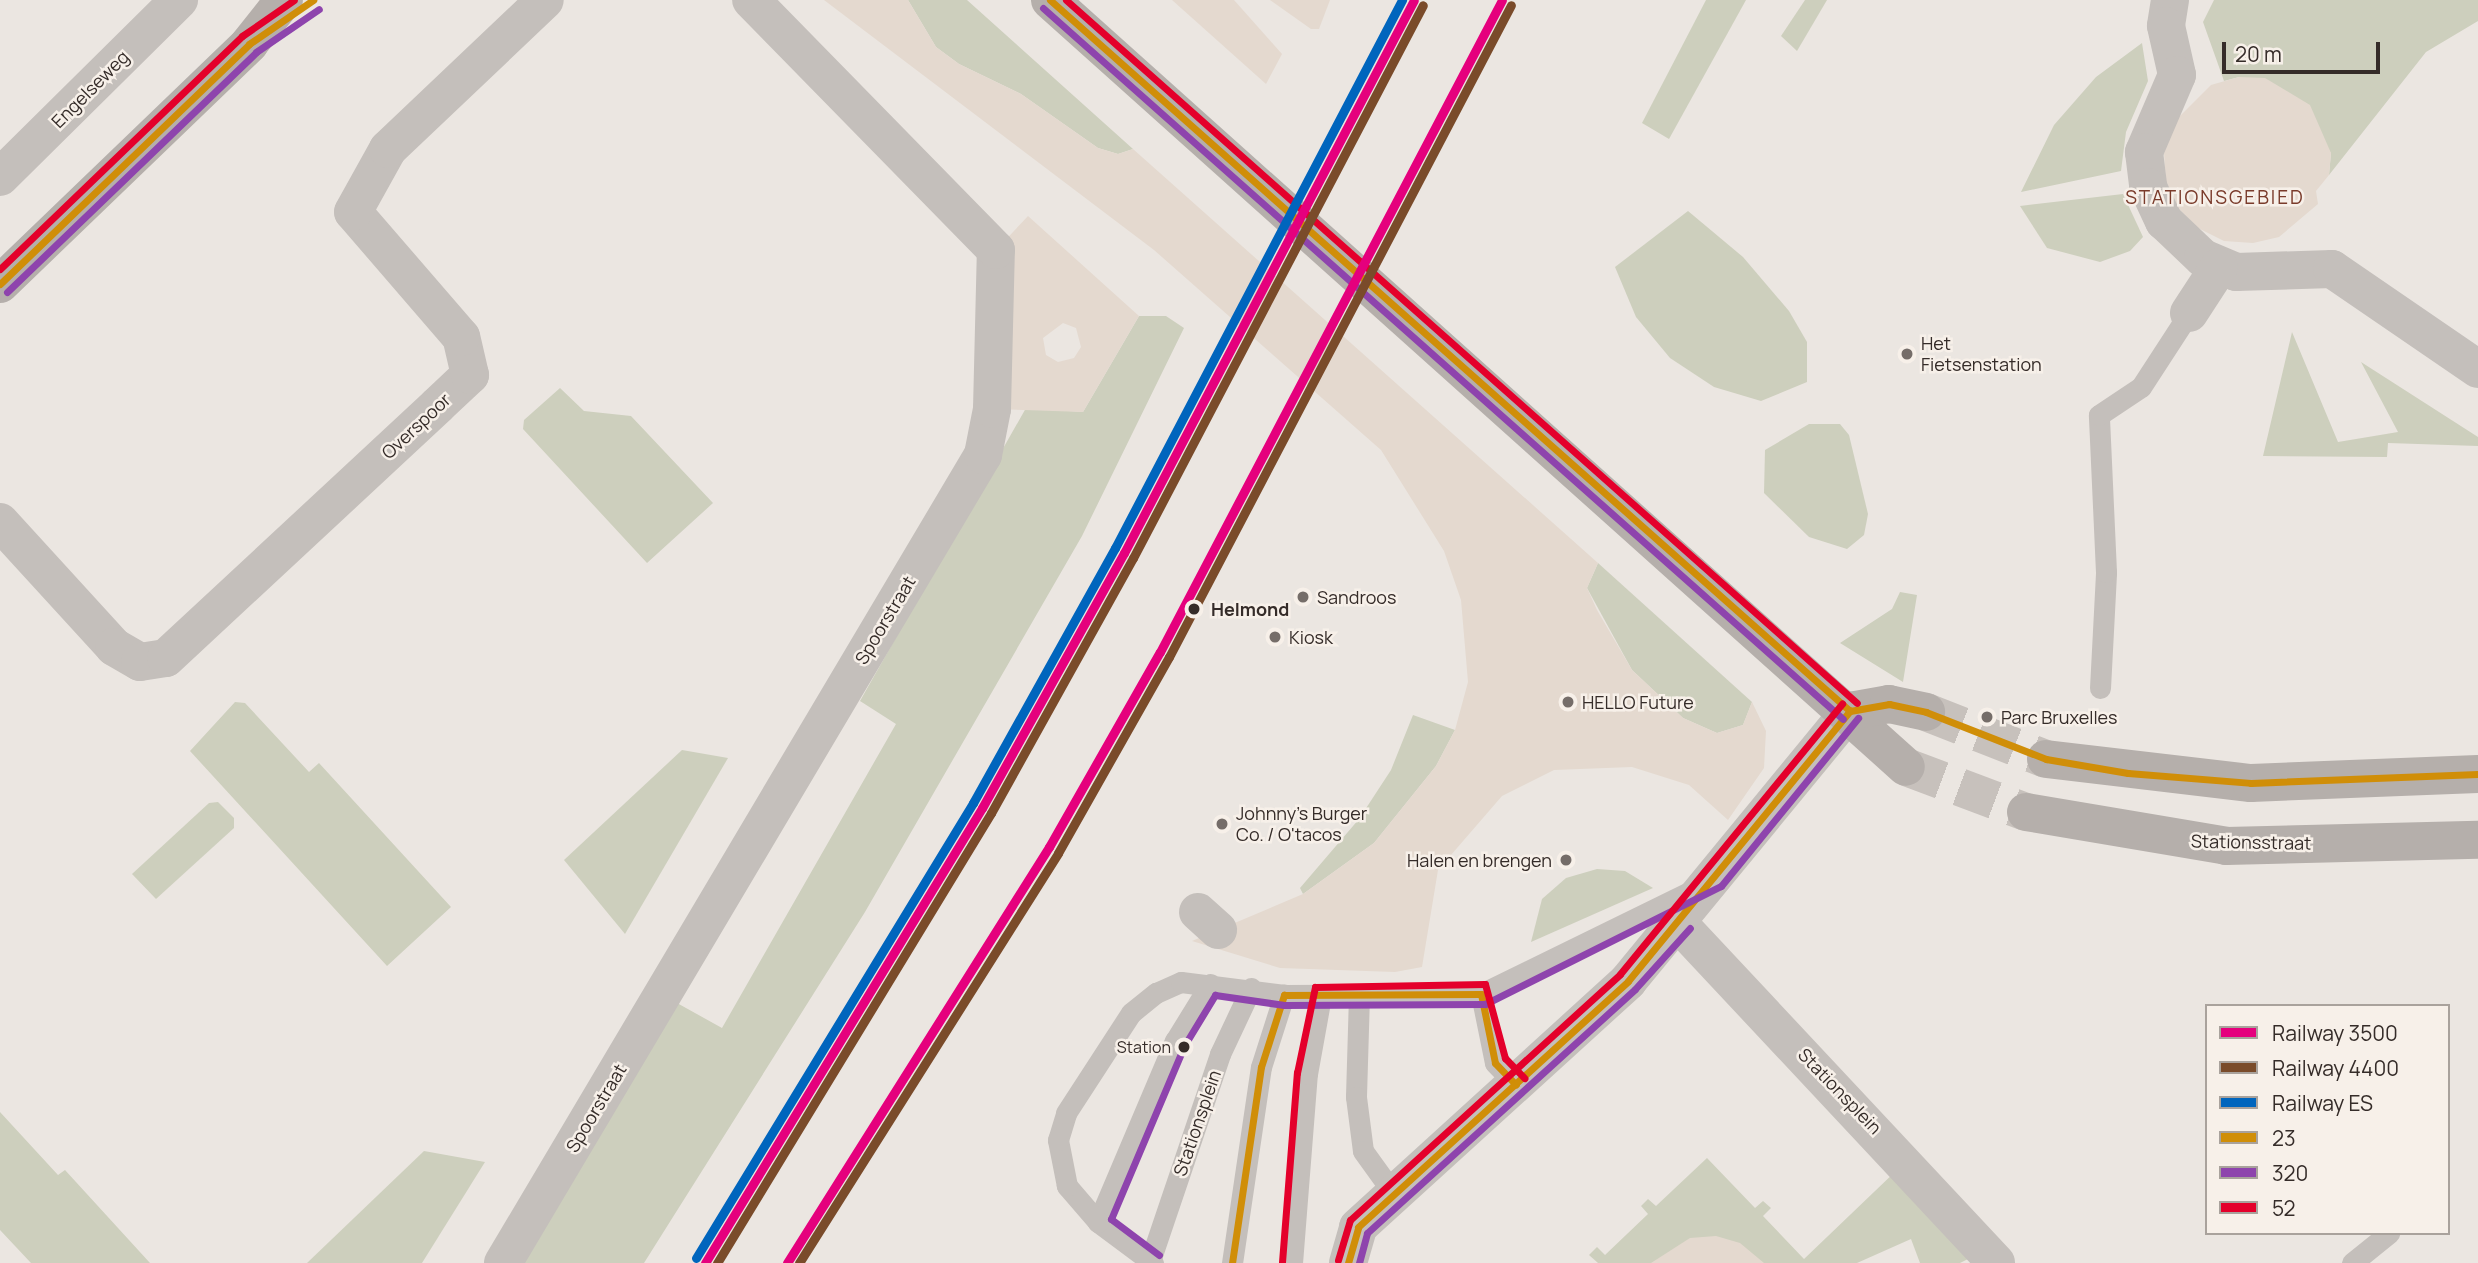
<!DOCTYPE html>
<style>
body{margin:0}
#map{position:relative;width:2478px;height:1263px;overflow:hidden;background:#ebe6e1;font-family:Manrope,sans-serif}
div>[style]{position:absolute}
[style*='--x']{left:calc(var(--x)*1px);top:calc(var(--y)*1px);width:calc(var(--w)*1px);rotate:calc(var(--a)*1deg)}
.green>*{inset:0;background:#cdcfbd}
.plaza>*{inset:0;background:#e4d9cf}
.secondary-tunnel>*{height:38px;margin-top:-19px;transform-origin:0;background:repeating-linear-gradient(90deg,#c7c1bc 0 38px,transparent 0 57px)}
.lane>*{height:21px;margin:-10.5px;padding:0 10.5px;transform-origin:10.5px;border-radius:10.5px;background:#c4bfbb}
.street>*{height:38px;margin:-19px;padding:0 19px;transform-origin:19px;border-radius:19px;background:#c4bfbb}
.secondary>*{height:38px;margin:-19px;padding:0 19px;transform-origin:19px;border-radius:19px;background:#b5afab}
.bus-1>*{height:7px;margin:-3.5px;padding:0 3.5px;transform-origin:3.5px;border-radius:3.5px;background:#d08e08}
.bus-2>*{height:7px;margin:-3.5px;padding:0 3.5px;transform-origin:3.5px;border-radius:3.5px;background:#8e44ad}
.bus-3>*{height:7px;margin:-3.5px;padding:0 3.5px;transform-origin:3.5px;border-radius:3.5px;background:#e4002b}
.rail-1>*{height:9px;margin:-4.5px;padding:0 4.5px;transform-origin:4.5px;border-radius:4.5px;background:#e5007d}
.rail-2>*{height:9px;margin:-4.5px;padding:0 4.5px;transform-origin:4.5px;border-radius:4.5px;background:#7a4b2a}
.rail-3>*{height:9px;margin:-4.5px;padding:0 4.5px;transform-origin:4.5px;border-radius:4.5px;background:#0065bd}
.dots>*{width:19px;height:19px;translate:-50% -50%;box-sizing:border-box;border:4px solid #f7f0e9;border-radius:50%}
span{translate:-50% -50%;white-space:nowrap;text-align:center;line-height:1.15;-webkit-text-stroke:5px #f7f0e9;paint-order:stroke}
.bus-label{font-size:16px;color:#352c29}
.right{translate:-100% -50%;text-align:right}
.street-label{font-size:18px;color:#352c29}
.poi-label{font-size:18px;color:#352c29}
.left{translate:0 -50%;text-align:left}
.stop-label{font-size:18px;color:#352c29;font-weight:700}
.neighbourhood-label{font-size:19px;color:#7a3b2b;letter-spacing:2px}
.legend{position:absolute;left:2205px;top:1004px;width:245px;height:231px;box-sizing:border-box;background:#f7f0e9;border:2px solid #a9a29c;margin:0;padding:9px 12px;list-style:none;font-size:21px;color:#352c29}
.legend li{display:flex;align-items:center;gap:14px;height:35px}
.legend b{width:35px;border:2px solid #a9a29c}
.scale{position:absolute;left:2222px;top:42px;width:158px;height:32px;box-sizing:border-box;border:4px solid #352c29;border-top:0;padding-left:9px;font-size:21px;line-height:24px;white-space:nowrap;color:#352c29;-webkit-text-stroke:5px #f7f0e9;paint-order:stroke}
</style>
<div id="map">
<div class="green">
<div style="clip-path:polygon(908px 0,967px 0,1133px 149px,1118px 154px,1098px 148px,1021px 94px,959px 64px,936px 47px)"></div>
<div style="clip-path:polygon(1706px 0,1746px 0,1669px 139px,1642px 123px)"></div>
<div style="clip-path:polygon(1805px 0,1827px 0,1797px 51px,1781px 36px)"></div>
<div style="clip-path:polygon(2214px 0,2478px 0,2478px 21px,2426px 52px,2329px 175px,2331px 153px,2239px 77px,2224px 81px,2203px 22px)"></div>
<div style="clip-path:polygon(2142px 43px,2148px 81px,2126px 132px,2121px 171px,2021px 192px,2054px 125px,2096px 77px)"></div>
<div style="clip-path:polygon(2123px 194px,2143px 237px,2130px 251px,2100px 262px,2047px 248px,2020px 206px)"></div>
<div style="clip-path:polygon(1688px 211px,1743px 257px,1789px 311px,1807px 342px,1807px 382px,1761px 401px,1714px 387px,1670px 358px,1636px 317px,1615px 267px)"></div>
<div style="clip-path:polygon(1139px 316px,1166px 316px,1184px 328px,1082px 536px,865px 912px,644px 1263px,520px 1263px,677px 1003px,722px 1028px,896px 724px,860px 701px,1026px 408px,1083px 412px)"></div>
<div style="clip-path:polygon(2292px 332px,2338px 442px,2398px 432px,2361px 362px,2478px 437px,2478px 446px,2388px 443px,2387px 457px,2263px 456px)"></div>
<div style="clip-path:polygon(560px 388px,584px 411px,631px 416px,713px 503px,647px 563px,523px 429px,524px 420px)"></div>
<div style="clip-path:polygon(1809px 424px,1840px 424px,1849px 435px,1868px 514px,1864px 535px,1847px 549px,1809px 537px,1764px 493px,1765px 450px)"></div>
<div style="clip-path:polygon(1598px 563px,1752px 702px,1743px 725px,1717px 733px,1683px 718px,1632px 670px,1587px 588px)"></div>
<div style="clip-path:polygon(1900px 592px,1917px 595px,1903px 682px,1840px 643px,1892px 609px)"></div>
<div style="clip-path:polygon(235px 702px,245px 703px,309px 772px,319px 763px,451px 907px,387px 966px,190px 751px)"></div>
<div style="clip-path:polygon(1413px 715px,1455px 730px,1436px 766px,1374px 843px,1303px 894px,1300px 888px,1359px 819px,1391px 770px)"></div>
<div style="clip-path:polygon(682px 750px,728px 758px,625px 934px,564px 860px)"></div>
<div style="clip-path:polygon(218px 802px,234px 818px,234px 828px,156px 899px,132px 874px,209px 803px)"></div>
<div style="clip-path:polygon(1597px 869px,1625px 871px,1653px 888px,1531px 942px,1542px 899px,1566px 878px)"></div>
<div style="clip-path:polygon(0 1112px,58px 1175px,65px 1170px,150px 1263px,31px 1263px,0 1230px)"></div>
<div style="clip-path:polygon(424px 1151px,485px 1162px,422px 1263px,307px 1263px)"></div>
<div style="clip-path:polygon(1707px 1158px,1755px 1208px,1763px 1201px,1771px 1208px,1763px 1216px,1804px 1259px,1898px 1169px,1976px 1255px,1960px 1263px,1920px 1263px,1911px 1239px,1857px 1263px,1598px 1263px,1589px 1255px,1597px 1247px,1605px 1255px,1648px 1214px,1641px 1206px,1648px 1199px,1656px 1206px)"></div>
</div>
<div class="plaza">
<div style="clip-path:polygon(824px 0,908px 0,936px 47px,959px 64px,1021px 94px,1098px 148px,1118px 154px,1133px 149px,1598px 563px,1587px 588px,1597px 610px,1632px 670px,1683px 718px,1717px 733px,1743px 725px,1752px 702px,1766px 731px,1764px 768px,1728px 820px,1689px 785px,1632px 767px,1554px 770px,1502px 796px,1438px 870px,1422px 967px,1395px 972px,1280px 968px,1192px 941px,1303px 894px,1374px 843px,1436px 766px,1455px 730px,1468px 682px,1461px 600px,1444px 551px,1381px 450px,1154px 250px)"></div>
<div style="clip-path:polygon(1172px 0,1234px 0,1282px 54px,1266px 84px)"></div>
<div style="clip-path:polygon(1270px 0,1330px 0,1319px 29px,1311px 29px)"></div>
<div style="clip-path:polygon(2239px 77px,2265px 78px,2310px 105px,2331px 153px,2329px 175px,2316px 191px,2318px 204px,2279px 237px,2253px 243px,2224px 241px,2198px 228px,2178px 208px,2166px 181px,2164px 153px,2171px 125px,2211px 85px)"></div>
<div style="clip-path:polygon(evenodd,1028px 216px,1139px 316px,1083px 412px,992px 409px,996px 250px,1028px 216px,1063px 323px,1076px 328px,1081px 347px,1074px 358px,1058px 362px,1046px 355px,1043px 338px,1063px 323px)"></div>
<div style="clip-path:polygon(1716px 1236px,1740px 1243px,1764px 1263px,1651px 1263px,1690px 1238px)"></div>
</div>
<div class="secondary-tunnel">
<div style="--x:1926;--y:712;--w:129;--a:21.4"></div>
<div style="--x:1906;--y:767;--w:128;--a:20.6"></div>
</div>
<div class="lane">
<div style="--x:2100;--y:688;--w:116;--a:-87"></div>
<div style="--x:2106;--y:572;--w:157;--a:-92.6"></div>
<div style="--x:2099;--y:415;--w:50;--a:-33.7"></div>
<div style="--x:2141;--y:387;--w:88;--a:-57"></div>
<div style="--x:1481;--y:994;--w:70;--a:78.5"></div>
<div style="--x:1495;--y:1063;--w:30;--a:46"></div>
<div style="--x:1359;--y:995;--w:102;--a:91.7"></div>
<div style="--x:1356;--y:1097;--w:54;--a:82.6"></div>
<div style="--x:1363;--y:1151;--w:53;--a:54.2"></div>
<div style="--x:1098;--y:1222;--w:197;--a:-67"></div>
<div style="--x:1175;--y:1041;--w:67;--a:-58.4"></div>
<div style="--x:1150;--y:1261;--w:219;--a:-71.3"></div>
<div style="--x:1220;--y:1054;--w:73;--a:-64.8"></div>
<div style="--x:1153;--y:1263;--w:69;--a:-143.3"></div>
<div style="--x:1098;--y:1222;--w:48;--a:-130.7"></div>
<div style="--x:1067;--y:1186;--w:47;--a:-101.1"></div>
<div style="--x:1058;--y:1140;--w:28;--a:-73"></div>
<div style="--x:1066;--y:1113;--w:119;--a:-57"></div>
<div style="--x:1131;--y:1013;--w:32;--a:-39"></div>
<div style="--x:1156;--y:993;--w:27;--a:-24"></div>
<div style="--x:1181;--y:982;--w:104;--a:7.2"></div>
<div style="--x:1284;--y:995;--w:197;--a:-0.3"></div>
<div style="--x:1481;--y:994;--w:236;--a:-26.1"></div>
<div style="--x:1232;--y:1263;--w:198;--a:-81.6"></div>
<div style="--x:1261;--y:1067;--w:76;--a:-72.3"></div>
<div style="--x:1292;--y:1263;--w:190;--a:-85.5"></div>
<div style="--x:1307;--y:1074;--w:79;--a:-79.8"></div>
<div style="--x:2352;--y:1263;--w:48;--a:-39"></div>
</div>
<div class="street">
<div style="--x:2170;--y:0;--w:26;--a:99"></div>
<div style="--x:2166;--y:26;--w:50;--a:77.3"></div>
<div style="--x:2177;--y:75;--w:84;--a:113.2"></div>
<div style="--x:2144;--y:152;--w:35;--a:83"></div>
<div style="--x:2148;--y:187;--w:38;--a:65"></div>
<div style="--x:2164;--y:221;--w:54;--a:43.5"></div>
<div style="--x:2203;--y:258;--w:36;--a:23"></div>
<div style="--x:2236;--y:272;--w:96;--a:-1.8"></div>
<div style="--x:2332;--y:269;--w:177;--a:34.4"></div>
<div style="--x:0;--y:177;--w:252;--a:-44.7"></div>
<div style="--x:2189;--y:313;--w:55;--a:-56.9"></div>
<div style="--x:0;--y:522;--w:169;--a:47.6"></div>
<div style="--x:114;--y:647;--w:30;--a:30"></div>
<div style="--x:140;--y:662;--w:26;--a:-9"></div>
<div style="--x:166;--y:658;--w:371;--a:-42.9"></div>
<div style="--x:438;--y:405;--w:44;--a:-43.2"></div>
<div style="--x:470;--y:375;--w:39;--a:-103"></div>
<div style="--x:461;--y:337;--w:165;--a:-130.8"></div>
<div style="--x:353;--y:212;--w:72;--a:-60.9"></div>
<div style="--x:388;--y:149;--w:216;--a:-43.5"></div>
<div style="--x:1198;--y:912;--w:27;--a:42"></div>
<div style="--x:1679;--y:924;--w:464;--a:46.9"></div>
<div style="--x:503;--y:1263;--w:940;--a:-59.29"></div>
<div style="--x:983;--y:455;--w:47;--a:-78.9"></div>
<div style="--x:992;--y:409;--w:159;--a:-88.6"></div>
<div style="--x:996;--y:250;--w:350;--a:-134.4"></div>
<div style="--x:1348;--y:1263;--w:37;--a:-74"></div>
<div style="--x:1358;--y:1227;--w:365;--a:-42.3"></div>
<div style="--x:1628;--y:981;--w:350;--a:-50.6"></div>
</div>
<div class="secondary">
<div style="--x:1050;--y:0;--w:1149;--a:41.86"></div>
<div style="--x:0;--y:284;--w:346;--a:-43.9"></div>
<div style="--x:249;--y:44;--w:56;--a:-51.5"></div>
<div style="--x:1850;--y:711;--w:40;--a:-10"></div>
<div style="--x:1889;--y:704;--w:38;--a:12"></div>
<div style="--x:2046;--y:759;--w:206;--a:6.7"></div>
<div style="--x:2251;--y:783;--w:227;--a:-2.3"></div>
<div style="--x:2026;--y:812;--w:203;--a:9.6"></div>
<div style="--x:2226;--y:846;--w:252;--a:-1.4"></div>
</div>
<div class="bus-1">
<div style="--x:1050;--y:0;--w:1070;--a:41.63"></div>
<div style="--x:1850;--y:711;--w:40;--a:-10"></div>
<div style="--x:1889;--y:704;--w:38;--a:12"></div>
<div style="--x:1926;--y:712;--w:129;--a:21.4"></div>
<div style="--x:2046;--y:759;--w:83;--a:9.7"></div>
<div style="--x:2128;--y:773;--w:123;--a:4.6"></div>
<div style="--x:2251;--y:783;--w:227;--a:-2.3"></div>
<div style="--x:0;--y:284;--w:346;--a:-43.9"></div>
<div style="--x:249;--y:44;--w:78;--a:-34.5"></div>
<div style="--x:1232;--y:1263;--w:198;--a:-81.6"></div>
<div style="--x:1261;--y:1067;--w:76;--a:-72.3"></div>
<div style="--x:1284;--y:995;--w:197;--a:-0.3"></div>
<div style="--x:1481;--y:994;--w:70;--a:78.5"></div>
<div style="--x:1495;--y:1063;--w:30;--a:46"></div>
<div style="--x:1348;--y:1263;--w:37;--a:-74"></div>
<div style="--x:1358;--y:1227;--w:365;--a:-42.3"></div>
<div style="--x:1628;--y:981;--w:350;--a:-50.6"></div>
</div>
<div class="bus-2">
<div style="--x:1043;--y:8;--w:1070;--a:41.63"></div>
<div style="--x:7;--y:292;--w:346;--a:-43.9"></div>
<div style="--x:256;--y:52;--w:76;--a:-34.3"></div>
<div style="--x:1159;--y:1255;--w:60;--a:-143.1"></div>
<div style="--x:1111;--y:1219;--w:188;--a:-67.1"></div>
<div style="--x:1184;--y:1046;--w:60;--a:-58.7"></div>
<div style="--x:1215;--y:995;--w:70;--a:8.2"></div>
<div style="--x:1284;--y:1005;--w:201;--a:-0.3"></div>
<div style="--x:1485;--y:1004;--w:264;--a:-26.6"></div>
<div style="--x:1721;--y:886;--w:217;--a:-50.8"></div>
<div style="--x:1359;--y:1263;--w:31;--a:-75"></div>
<div style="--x:1367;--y:1233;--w:362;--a:-42.3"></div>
<div style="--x:1635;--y:989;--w:82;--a:-48"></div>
</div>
<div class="bus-3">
<div style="--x:1066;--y:0;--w:1058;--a:41.63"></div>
<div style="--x:0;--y:269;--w:336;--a:-43.9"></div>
<div style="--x:242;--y:36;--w:63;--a:-34.7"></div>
<div style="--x:1338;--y:1260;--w:42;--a:-73.3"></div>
<div style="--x:1350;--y:1220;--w:365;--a:-42.3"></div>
<div style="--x:1620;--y:974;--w:350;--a:-50.6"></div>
<div style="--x:1282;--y:1262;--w:190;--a:-85.5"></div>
<div style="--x:1297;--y:1073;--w:88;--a:-78.2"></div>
<div style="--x:1315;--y:987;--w:170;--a:-1"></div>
<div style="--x:1485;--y:984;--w:77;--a:74.9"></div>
<div style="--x:1505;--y:1058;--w:28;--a:46"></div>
</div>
<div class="rail-1">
<div style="--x:705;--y:1263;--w:533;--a:-58.67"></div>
<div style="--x:982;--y:808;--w:292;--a:-60.9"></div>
<div style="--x:1124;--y:553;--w:624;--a:-62.33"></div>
<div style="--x:787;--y:1263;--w:492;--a:-57.8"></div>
<div style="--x:1049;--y:847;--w:224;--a:-60.4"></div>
<div style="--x:1160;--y:652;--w:736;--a:-62.32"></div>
</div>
<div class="rail-2">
<div style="--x:717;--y:1263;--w:527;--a:-58.66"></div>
<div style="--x:991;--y:813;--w:292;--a:-60.9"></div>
<div style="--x:1133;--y:558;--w:624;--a:-62.33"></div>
<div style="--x:799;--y:1263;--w:485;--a:-57.7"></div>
<div style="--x:1058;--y:853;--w:225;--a:-60.5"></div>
<div style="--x:1169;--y:657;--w:736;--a:-62.32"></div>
</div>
<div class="rail-3">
<div style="--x:696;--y:1258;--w:533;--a:-58.67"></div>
<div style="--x:973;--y:803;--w:292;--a:-60.9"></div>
<div style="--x:1115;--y:548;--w:619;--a:-62.36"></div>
</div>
<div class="dots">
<div style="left:1907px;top:354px;background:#756d69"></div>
<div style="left:1303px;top:597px;background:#756d69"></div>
<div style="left:1194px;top:609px;background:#352c29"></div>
<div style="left:1275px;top:637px;background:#756d69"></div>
<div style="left:1568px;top:702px;background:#756d69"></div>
<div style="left:1987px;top:717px;background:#756d69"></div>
<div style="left:1222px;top:824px;background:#756d69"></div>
<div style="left:1566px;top:860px;background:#756d69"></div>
<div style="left:1184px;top:1047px;background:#352c29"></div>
</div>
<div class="bus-label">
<span class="right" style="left:1171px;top:1047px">Station</span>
</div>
<div class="street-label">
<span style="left:90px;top:89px;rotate:-45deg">Engelseweg</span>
<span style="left:416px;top:426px;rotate:-43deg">Overspoor</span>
<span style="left:885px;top:620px;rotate:-59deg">Spoorstraat</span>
<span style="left:2251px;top:842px;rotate:1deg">Stationsstraat</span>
<span style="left:1840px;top:1091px;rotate:46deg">Stationsplein</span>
<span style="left:596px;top:1108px;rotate:-59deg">Spoorstraat</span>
<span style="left:1197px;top:1123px;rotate:-71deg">Stationsplein</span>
</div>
<div class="poi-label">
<span class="left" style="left:1921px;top:354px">Het<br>Fietsenstation</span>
<span class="left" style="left:1317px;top:597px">Sandroos</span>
<span class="left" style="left:1289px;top:637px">Kiosk</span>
<span class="left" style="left:1582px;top:702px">HELLO Future</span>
<span class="left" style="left:2001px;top:717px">Parc Bruxelles</span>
<span class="left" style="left:1236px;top:824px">Johnny's Burger<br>Co. / O'tacos</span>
<span class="right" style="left:1552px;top:860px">Halen en brengen</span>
</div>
<div class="stop-label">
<span class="left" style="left:1211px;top:609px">Helmond</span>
</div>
<div class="neighbourhood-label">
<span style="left:2215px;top:198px">STATIONSGEBIED</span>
</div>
<ul class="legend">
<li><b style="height:9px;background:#e5007d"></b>Railway 3500</li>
<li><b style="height:9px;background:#7a4b2a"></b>Railway 4400</li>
<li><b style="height:9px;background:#0065bd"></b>Railway ES</li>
<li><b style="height:9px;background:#d08e08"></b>23</li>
<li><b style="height:9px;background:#8e44ad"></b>320</li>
<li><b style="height:9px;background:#e4002b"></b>52</li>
</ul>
<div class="scale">20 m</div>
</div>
